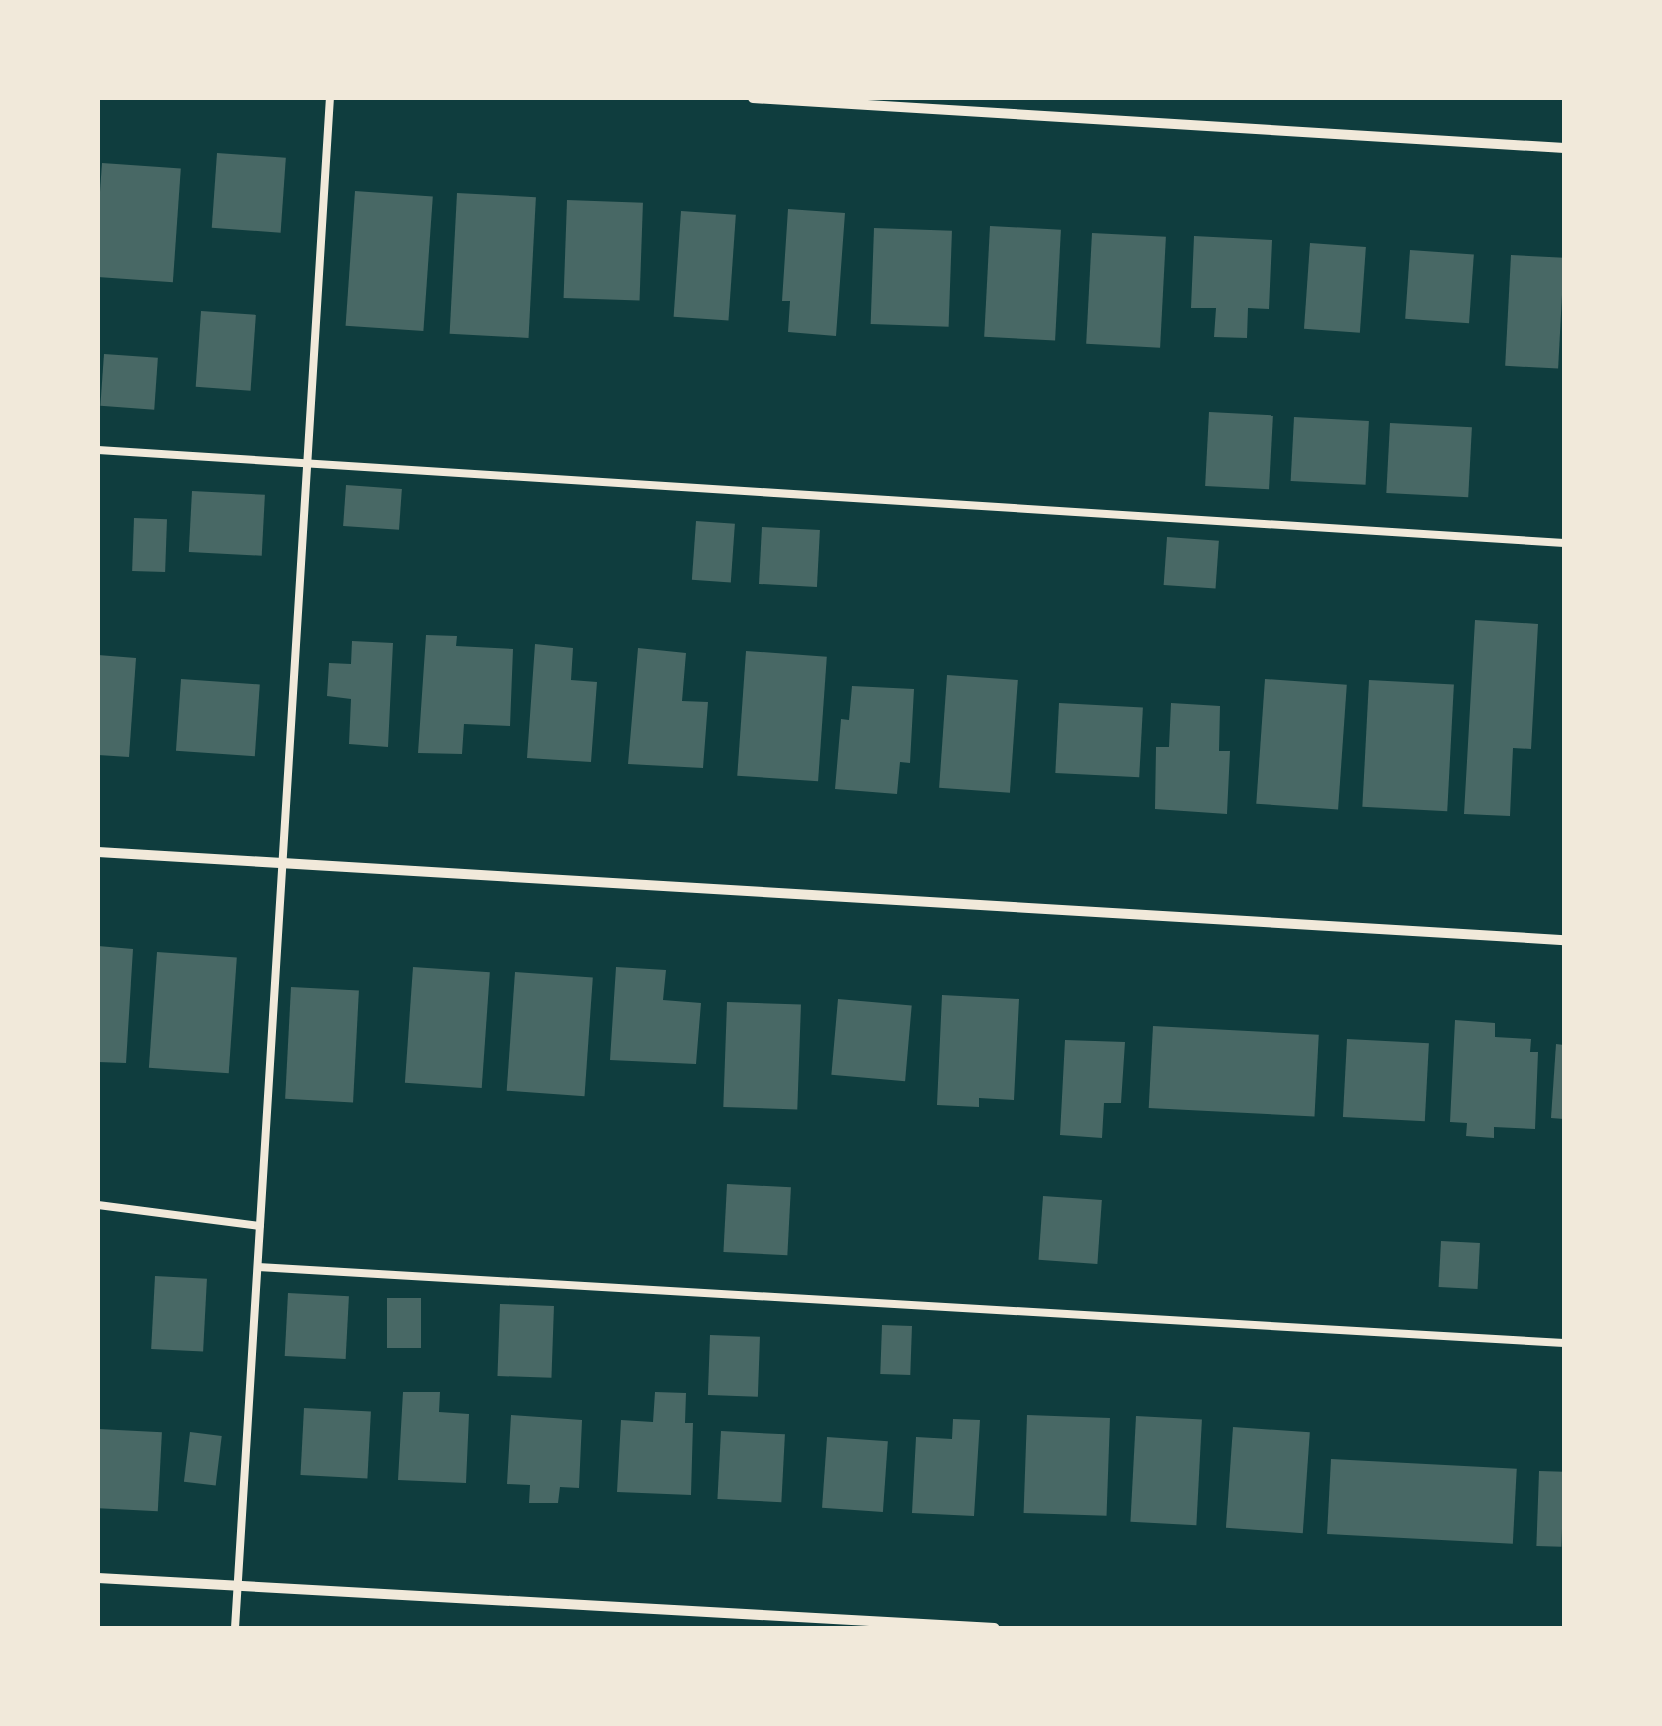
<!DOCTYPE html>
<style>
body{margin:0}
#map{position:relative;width:1662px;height:1726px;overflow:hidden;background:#0f3d3e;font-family:Lora,serif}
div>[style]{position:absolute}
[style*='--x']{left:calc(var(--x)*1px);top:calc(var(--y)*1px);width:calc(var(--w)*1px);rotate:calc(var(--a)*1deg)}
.building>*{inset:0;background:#486865;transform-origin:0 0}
.service>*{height:8px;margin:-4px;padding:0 4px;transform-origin:4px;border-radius:4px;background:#f1e9da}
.minor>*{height:10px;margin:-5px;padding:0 5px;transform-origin:5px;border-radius:5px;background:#f1e9da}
span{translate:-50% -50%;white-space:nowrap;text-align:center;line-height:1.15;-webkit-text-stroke:10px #f1e9da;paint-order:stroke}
.frame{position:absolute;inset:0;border:100px solid #f1e9da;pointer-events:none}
</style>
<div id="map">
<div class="building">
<div style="left:217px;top:153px;width:69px;height:75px;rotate:4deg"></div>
<div style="left:102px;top:163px;width:79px;height:114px;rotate:4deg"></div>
<div style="left:355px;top:191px;width:78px;height:135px;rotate:4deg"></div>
<div style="left:457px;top:193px;width:79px;height:141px;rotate:3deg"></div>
<div style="left:567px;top:200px;width:76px;height:98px;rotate:2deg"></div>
<div style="clip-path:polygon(788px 209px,845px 213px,836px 336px,788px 332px,790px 301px,782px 301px)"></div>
<div style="left:681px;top:211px;width:55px;height:106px;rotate:4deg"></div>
<div style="left:990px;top:226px;width:71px;height:111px;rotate:3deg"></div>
<div style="left:874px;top:228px;width:78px;height:96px;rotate:2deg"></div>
<div style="left:1092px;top:233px;width:74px;height:111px;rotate:3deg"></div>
<div style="clip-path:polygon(1194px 236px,1272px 240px,1269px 309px,1248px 308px,1247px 338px,1214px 337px,1216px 308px,1191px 308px)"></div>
<div style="left:1310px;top:243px;width:56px;height:86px;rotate:4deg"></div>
<div style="left:1410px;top:250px;width:64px;height:69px;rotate:4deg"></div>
<div style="left:1511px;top:255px;width:53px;height:111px;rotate:3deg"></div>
<div style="left:201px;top:311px;width:55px;height:76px;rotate:4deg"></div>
<div style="left:104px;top:354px;width:54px;height:52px;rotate:4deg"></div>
<div style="left:1209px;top:412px;width:64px;height:74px;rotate:3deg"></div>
<div style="left:1294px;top:417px;width:75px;height:64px;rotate:3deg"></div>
<div style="left:1390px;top:423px;width:82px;height:70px;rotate:3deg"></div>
<div style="left:346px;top:485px;width:56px;height:41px;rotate:4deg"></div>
<div style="left:192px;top:491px;width:73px;height:61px;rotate:3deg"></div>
<div style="left:134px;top:518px;width:33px;height:53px;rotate:2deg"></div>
<div style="left:696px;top:521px;width:39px;height:59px;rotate:4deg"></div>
<div style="left:762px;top:527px;width:58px;height:57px;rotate:3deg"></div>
<div style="left:1167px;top:537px;width:52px;height:48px;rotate:4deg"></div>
<div style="clip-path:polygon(1475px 620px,1538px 624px,1531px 749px,1513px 748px,1510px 816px,1464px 814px)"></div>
<div style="clip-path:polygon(426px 635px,457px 636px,456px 646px,513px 649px,510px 726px,464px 724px,462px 754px,418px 753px)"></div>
<div style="clip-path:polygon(352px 641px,393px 643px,388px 747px,349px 744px,351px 699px,327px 696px,329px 663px,351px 664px)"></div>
<div style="clip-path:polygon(535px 644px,573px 648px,571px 680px,597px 682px,591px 762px,527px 758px)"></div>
<div style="clip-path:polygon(638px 648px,686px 653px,682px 701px,708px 702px,703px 768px,628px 764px)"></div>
<div style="left:746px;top:651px;width:81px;height:125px;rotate:4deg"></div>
<div style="clip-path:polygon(98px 655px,136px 658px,129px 757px,98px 755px)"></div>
<div style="left:947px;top:675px;width:71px;height:113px;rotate:4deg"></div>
<div style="left:181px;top:679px;width:79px;height:72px;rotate:4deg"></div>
<div style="left:1265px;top:679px;width:82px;height:125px;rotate:4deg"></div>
<div style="left:1369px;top:680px;width:85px;height:127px;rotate:3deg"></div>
<div style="clip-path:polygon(852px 686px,914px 689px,910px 763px,900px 762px,897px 794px,835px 789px,841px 719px,849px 720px)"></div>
<div style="left:1059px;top:703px;width:84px;height:70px;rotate:3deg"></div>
<div style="clip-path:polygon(1171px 703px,1220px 706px,1219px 751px,1230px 751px,1227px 814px,1155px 809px,1156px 747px,1169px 747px)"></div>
<div style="clip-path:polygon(98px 946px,133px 949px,126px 1063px,98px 1062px)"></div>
<div style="left:157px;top:952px;width:80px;height:116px;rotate:4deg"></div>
<div style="left:413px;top:967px;width:77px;height:116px;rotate:4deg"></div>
<div style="clip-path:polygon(616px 967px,666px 970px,663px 1000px,701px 1003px,696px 1064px,610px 1060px)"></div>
<div style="left:515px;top:972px;width:78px;height:119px;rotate:4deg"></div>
<div style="left:291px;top:987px;width:68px;height:112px;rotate:3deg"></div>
<div style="clip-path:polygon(942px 995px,1019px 999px,1014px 1100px,979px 1098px,979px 1107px,937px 1105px)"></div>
<div style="left:838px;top:999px;width:74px;height:76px;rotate:5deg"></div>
<div style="left:727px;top:1002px;width:74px;height:105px;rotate:2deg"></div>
<div style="clip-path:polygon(1455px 1020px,1495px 1023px,1495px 1037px,1531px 1039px,1530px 1052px,1538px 1052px,1535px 1129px,1494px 1127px,1494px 1138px,1466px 1136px,1467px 1123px,1450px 1122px)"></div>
<div style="left:1153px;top:1026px;width:166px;height:82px;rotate:3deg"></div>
<div style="left:1347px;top:1039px;width:82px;height:78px;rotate:3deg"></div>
<div style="clip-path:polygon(1065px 1040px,1125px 1042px,1121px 1103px,1104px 1103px,1102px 1138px,1060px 1135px)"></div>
<div style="clip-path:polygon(1556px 1044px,1564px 1045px,1564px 1119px,1551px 1118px)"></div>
<div style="left:727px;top:1184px;width:64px;height:68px;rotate:3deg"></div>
<div style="left:1043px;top:1196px;width:59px;height:64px;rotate:4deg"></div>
<div style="left:1441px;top:1241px;width:39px;height:46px;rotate:3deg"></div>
<div style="left:155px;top:1276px;width:52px;height:73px;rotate:3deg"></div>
<div style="left:288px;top:1293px;width:61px;height:63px;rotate:3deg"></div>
<div style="left:387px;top:1298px;width:34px;height:50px"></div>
<div style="left:500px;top:1304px;width:54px;height:72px;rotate:2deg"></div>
<div style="left:882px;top:1325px;width:30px;height:49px;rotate:2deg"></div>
<div style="left:710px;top:1335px;width:50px;height:60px;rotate:2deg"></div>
<div style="clip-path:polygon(403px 1392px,440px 1392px,439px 1412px,469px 1414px,466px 1483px,398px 1480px)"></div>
<div style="clip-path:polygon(655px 1392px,686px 1393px,685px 1423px,693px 1423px,691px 1495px,617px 1492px,621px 1420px,653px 1422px)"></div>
<div style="left:304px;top:1408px;width:67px;height:67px;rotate:3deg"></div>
<div style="clip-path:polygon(511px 1415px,582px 1420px,579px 1488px,560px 1487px,558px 1503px,529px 1503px,530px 1485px,507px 1484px)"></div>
<div style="left:1027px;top:1415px;width:83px;height:98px;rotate:2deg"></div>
<div style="left:1136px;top:1416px;width:66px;height:106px;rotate:3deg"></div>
<div style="clip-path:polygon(953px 1419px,980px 1420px,974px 1516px,912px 1513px,916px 1437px,952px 1439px)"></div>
<div style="left:1233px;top:1427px;width:77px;height:101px;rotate:4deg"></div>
<div style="left:98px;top:1429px;width:64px;height:79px;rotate:3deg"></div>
<div style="left:721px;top:1431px;width:64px;height:68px;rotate:3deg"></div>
<div style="left:190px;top:1432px;width:32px;height:50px;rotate:7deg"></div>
<div style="left:827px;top:1437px;width:61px;height:71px;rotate:4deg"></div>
<div style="left:1331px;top:1459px;width:186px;height:75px;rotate:3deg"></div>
<div style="left:1539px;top:1471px;width:25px;height:75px;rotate:2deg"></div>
</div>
<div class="service">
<div style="--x:98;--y:450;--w:1469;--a:3.63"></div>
<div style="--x:98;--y:1205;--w:163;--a:7.4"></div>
<div style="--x:258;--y:1267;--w:1308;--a:3.33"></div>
<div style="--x:235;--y:1628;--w:1533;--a:-86.45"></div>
</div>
<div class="minor">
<div style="--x:753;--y:98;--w:813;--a:3.53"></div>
<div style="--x:98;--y:852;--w:1469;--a:3.44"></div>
<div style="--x:98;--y:1578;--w:898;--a:3.19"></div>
</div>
<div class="frame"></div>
</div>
